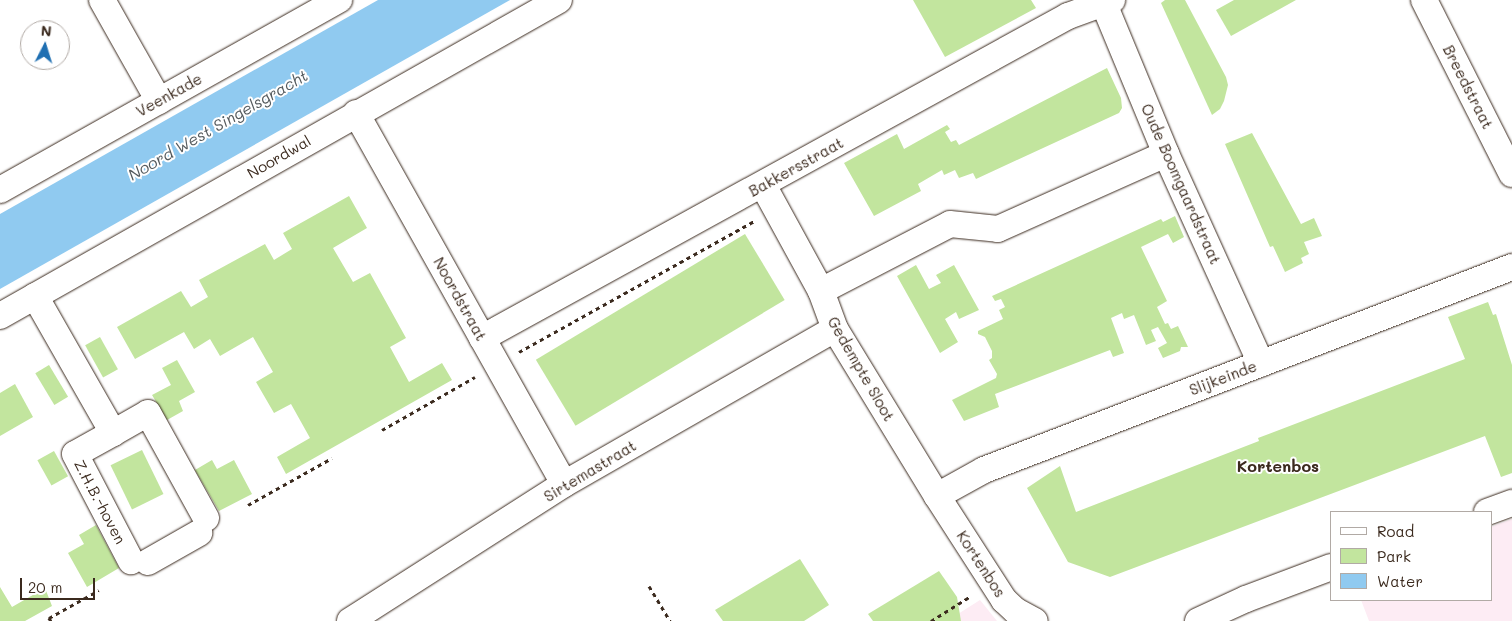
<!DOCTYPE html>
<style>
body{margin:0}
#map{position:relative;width:1512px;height:621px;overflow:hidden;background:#fff;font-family:Mali,sans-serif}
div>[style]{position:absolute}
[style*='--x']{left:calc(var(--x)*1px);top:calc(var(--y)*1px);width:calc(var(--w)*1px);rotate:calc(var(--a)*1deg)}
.built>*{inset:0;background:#fdecf4}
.green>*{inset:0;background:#c2e59e;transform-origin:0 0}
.water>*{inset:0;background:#90caf0}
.path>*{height:3px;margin-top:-1.5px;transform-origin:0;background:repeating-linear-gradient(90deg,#3b2a1e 0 4px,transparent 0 8px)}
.roads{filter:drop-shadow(0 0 1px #3b2a1e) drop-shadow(0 0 1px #3b2a1e)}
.minor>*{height:26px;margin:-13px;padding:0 13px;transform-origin:13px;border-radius:13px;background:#fff}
span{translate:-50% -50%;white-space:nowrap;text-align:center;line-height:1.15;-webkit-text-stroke:4px #fff;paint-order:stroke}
.street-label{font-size:15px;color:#3b2a1e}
.water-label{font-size:16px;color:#545a5d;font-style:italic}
.neighbourhood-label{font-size:16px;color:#3b2a1e;font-weight:700}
.legend{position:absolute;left:1330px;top:511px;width:162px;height:90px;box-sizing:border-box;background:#fff;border:1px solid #b1aaa5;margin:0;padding:6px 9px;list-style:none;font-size:15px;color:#3b2a1e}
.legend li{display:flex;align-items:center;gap:10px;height:25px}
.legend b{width:25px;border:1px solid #b1aaa5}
.north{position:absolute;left:20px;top:20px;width:50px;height:50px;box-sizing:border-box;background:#fff;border:1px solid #b1aaa5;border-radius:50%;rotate:5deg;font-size:14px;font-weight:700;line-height:20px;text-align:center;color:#3b2a1e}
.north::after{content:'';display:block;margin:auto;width:18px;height:22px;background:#1f6fb2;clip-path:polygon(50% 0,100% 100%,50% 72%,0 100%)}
.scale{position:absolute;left:20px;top:578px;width:75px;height:22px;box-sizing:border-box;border:2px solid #3b2a1e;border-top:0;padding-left:6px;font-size:15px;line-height:18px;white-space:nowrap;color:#3b2a1e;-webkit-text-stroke:4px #fff;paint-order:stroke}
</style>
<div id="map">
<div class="built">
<div style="clip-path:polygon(1512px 519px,1512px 621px,1369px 621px,1361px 600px,1491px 600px,1491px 527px)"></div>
<div style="clip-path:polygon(980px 600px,997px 621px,947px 621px)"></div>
</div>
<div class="green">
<div style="clip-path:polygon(913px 0,1031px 0,1036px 8px,945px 57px)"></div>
<div style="clip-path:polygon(1165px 0,1185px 0,1226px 77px,1228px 85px,1224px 101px,1220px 109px,1212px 115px,1161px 3px)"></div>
<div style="clip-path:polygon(1234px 0,1296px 0,1231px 36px,1216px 10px)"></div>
<div style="clip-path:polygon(1107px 68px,1121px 98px,1122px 108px,1119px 113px,976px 179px,973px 173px,959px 178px,955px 170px,944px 175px,942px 170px,918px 184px,921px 191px,874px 216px,844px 163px,897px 134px,904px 149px,947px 125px,950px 129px,945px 132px,951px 142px,956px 140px,959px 145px)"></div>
<div style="clip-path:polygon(1252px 133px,1301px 224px,1314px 218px,1322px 236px,1304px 242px,1309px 254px,1301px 258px,1303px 263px,1285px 272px,1273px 246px,1270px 247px,1225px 144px)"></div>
<div style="clip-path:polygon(349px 196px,367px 228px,333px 248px,353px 282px,370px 273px,406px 338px,390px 347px,409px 382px,442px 363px,452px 380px,286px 474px,277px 457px,310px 438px,291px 404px,274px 413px,256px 382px,273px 372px,253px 337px,220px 356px,210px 339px,194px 349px,184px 332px,135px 359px,117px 327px,181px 291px,191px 307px,208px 297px,199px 280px,265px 244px,274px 260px,292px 249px,283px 233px)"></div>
<div style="clip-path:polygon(1175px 216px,1184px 237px,1173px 243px,1168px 234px,1141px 247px,1167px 301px,1157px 307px,1165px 324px,1168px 323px,1171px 329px,1178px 326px,1188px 347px,1181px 347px,1180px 351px,1163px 358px,1158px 348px,1167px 343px,1158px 327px,1151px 330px,1156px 341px,1146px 345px,1134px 315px,1124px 319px,1122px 313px,1111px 318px,1124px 353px,1113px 357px,1110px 350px,995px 394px,999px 407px,964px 421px,952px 400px,996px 378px,997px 374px,989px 360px,992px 358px,992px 351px,985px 337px,978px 334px,978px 331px,1003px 319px,999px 310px,1005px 307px,1001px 299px,995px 301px,992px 296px,1161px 219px,1163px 222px)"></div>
<div style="left:745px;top:234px;width:77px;height:244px;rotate:59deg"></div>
<div style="clip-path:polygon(916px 265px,929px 289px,941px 283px,936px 275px,954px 265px,979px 310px,959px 319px,956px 312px,945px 319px,958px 342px,940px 353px,897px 276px)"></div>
<div style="clip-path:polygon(1488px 302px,1493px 315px,1496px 314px,1512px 365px,1512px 473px,1501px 477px,1485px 436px,1110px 577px,1068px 562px,1027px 488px,1060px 466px,1076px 512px,1259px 441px,1258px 438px,1465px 359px,1448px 317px)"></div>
<div style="left:100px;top:337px;width:37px;height:17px;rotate:61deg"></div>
<div style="clip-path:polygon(177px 360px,195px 392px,179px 401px,183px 411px,167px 420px,152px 395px,171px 385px,162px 368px)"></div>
<div style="left:49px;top:365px;width:37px;height:16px;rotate:59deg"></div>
<div style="clip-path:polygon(15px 384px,33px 417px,0 436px,0 393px)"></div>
<div style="left:142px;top:450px;width:49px;height:35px;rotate:64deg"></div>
<div style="left:54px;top:451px;width:29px;height:19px;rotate:61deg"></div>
<div style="clip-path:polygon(212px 460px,217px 469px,234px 460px,252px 494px,219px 511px,195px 470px)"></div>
<div style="clip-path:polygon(96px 525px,119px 568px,87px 587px,68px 553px,84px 544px,79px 535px)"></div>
<div style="clip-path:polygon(800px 559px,829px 605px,804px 621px,723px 621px,715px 610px)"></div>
<div style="clip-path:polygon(939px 571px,957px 597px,961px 621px,873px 621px,868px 614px)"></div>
<div style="clip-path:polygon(0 587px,12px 607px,45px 588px,52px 606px,25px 621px,0 621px)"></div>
</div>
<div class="water">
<div style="clip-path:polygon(378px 0,510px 0,0 289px,0 214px)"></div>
</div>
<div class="path">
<div style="--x:519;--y:352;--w:269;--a:-29.1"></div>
<div style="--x:382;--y:430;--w:107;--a:-29.7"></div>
<div style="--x:248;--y:505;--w:96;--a:-29.2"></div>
<div style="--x:649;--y:586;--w:41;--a:59"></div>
<div style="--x:51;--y:621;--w:4;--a:-124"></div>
<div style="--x:49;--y:618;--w:57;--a:-29.2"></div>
<div style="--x:931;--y:621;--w:47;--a:-32"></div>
</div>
<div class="roads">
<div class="minor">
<div style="--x:102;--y:0;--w:116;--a:60.6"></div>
<div style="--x:1424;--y:0;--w:195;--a:63.2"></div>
<div style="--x:1104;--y:4;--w:162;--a:67.5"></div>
<div style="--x:1166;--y:154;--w:230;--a:65.6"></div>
<div style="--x:356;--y:113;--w:425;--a:60.7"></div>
<div style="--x:763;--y:185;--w:121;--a:61.3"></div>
<div style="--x:821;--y:291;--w:40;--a:69.8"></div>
<div style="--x:835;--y:329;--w:196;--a:58.6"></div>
<div style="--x:937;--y:496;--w:124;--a:57.2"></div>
<div style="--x:1004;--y:600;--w:16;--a:43"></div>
<div style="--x:1016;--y:611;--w:21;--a:28"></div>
<div style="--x:0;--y:190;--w:389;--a:-29.3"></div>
<div style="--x:821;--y:291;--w:145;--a:-27.4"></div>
<div style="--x:950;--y:224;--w:48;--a:5.9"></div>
<div style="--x:998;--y:229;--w:184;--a:-24.1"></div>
<div style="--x:35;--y:296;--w:158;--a:60.3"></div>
<div style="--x:113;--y:433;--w:40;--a:-29.7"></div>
<div style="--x:148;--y:413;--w:120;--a:61.1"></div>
<div style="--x:0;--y:316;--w:642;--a:-29.48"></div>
<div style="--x:482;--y:338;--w:669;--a:-28.79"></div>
<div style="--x:1068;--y:16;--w:47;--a:-20"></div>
<div style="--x:113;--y:433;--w:43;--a:151.1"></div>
<div style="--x:75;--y:454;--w:121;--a:62.4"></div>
<div style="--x:937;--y:496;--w:54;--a:-29"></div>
<div style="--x:984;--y:470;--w:566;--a:-21.03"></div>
<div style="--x:1487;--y:512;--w:27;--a:-20"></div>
<div style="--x:148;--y:562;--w:59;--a:-29.6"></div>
<div style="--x:350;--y:621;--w:254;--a:-32.6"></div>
<div style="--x:564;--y:484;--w:312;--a:-29.8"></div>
<div style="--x:1198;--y:621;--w:53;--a:-24.6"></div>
<div style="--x:1246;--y:599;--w:91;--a:-20.6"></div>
</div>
</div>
<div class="street-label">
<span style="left:1468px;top:87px;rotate:63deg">Breedstraat</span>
<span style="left:169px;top:95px;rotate:-29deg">Veenkade</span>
<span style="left:279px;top:157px;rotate:-30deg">Noordwal</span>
<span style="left:796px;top:167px;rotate:-29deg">Bakkersstraat</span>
<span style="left:1181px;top:184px;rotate:66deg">Oude Boomgaardstraat</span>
<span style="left:460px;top:299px;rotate:61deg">Noordstraat</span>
<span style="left:861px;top:369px;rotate:60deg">Gedempte Sloot</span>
<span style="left:1223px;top:378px;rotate:-21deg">Slijkeinde</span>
<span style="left:590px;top:471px;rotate:-31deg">Sirtemastraat</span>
<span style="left:100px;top:502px;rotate:62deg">Z.H.B.-hoven</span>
<span style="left:981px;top:564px;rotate:57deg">Kortenbos</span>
</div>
<div class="water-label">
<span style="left:218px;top:125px;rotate:-30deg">Noord West Singelsgracht</span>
</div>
<div class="neighbourhood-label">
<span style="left:1278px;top:466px">Kortenbos</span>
</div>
<ul class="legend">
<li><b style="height:6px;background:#fff"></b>Road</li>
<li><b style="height:14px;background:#c2e59e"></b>Park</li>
<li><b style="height:14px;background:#90caf0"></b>Water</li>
</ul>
<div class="north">N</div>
<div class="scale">20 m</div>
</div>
